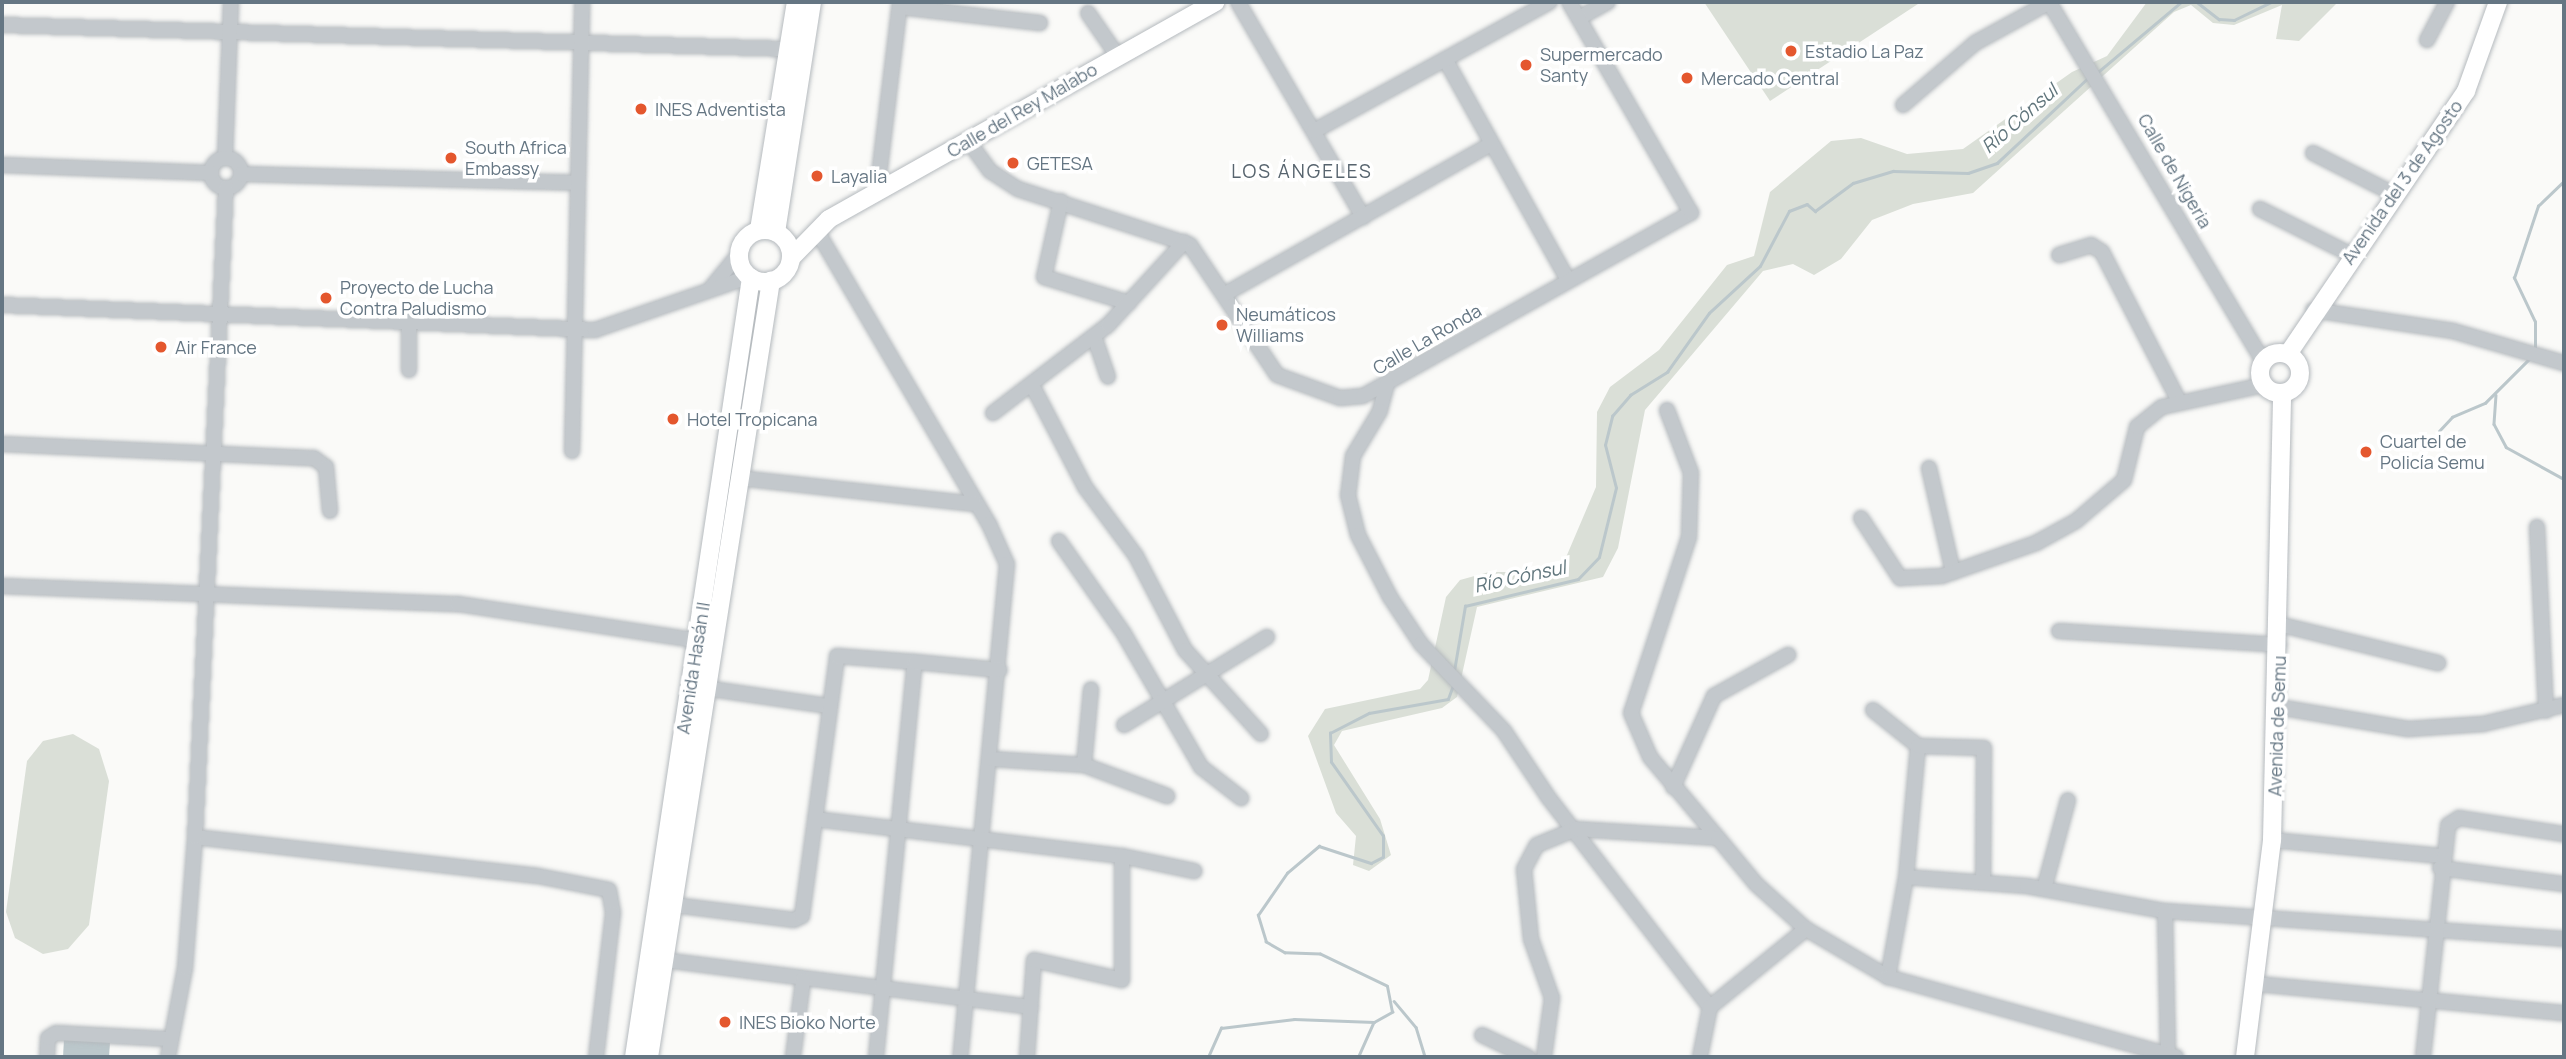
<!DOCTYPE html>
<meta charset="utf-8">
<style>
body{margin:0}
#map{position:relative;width:2566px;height:1059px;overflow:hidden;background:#fafaf8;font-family:Manrope,sans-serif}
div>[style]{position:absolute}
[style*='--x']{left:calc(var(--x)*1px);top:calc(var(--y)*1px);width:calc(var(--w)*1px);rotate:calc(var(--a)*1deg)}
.green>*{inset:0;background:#dadfd7}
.water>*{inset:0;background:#bbc7cb}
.stream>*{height:2.5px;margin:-1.25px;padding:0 1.25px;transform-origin:1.25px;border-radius:1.25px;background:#bbc7cb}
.roads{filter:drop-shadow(0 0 2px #b5babe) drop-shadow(0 0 2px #b5babe)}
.minor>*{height:14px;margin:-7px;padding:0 7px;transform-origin:7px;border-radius:7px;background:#c3c8cc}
.minor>.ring{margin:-7px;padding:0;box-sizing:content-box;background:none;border:14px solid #c3c8cc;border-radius:50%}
.major>*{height:18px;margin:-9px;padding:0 9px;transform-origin:9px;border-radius:9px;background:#fff}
.major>.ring{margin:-9px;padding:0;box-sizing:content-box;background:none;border:18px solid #fff;border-radius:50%}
.dots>*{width:19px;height:19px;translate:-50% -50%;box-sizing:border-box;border:4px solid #fff;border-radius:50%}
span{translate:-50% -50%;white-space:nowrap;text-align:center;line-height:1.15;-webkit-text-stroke:7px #fff;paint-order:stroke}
.poi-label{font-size:18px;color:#657683}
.left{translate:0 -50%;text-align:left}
.street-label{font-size:18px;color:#657683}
.water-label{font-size:19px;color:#60757c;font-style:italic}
.neighbourhood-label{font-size:19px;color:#57646e;letter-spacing:2px}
.frame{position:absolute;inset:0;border:4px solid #657683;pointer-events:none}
</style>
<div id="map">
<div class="green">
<div style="clip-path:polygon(1704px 2px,1921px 2px,1770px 101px)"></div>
<div style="clip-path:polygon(2147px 2px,2338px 2px,2299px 41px,2276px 39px,2282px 5px,2234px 25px,2213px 23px,2191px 5px,2174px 12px,1973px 193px,1913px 204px,1872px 220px,1841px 259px,1814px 275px,1793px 264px,1763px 271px,1645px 410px,1618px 548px,1603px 577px,1477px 607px,1457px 697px,1442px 708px,1342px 731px,1334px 745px,1380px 819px,1391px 855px,1369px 871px,1353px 865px,1356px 836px,1336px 813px,1308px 736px,1325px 709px,1420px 689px,1428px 680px,1446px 597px,1460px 580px,1489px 572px,1542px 572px,1564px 562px,1596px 487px,1597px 412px,1610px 387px,1659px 350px,1727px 265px,1754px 256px,1770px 192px,1831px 141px,1861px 138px,1907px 154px,1963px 149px,2072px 72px,2107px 56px)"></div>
<div style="clip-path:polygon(73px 734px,99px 749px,109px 781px,89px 925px,68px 949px,43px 954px,15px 938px,6px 912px,27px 761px,43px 741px)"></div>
</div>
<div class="water">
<div style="clip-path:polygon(64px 1039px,110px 1042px,109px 1057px,63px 1057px)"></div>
</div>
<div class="stream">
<div style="--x:2197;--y:2;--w:28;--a:38"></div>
<div style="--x:2219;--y:19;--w:15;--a:4"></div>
<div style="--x:2234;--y:20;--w:41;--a:-25.9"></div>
<div style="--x:2098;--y:72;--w:109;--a:-40.1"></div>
<div style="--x:2535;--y:349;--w:27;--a:-90"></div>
<div style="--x:2535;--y:322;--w:49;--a:-115.5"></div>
<div style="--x:2514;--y:278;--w:76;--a:-71.6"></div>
<div style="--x:2538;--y:206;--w:36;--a:-44"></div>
<div style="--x:2496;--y:395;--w:29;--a:94"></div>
<div style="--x:2494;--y:424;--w:26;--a:62"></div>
<div style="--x:2506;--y:447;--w:66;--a:28.9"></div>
<div style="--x:2439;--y:431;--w:19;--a:-47"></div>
<div style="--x:2452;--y:417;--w:36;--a:-23"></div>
<div style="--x:2485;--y:403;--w:64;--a:-45"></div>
<div style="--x:1454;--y:671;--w:66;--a:-80.4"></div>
<div style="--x:1465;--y:606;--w:116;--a:-13.4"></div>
<div style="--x:1578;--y:579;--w:30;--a:-46"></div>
<div style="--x:1599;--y:557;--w:71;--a:-76.2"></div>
<div style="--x:1616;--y:488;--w:44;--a:-104.3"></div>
<div style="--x:1605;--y:445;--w:30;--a:-76"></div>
<div style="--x:1612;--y:416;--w:28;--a:-49"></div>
<div style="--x:1630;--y:395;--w:44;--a:-31.9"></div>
<div style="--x:1667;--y:372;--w:72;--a:-54.6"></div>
<div style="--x:1709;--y:313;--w:69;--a:-42.7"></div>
<div style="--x:1760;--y:266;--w:62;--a:-62.2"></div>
<div style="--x:1789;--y:211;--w:19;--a:-21"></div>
<div style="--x:1807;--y:204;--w:11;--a:41"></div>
<div style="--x:1815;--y:211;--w:47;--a:-36.4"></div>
<div style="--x:1853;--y:183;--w:42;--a:-16.7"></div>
<div style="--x:1893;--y:171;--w:75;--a:1.5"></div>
<div style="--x:1968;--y:173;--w:31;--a:-19"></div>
<div style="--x:1997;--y:163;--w:126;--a:-43.1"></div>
<div style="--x:1394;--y:1001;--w:34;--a:50"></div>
<div style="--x:1416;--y:1027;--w:31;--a:73"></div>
<div style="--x:1208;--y:1057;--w:32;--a:-66"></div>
<div style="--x:1221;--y:1028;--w:74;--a:-7"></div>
<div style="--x:1294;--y:1019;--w:80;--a:2.1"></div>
<div style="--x:1374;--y:1022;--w:21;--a:-29"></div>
<div style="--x:1392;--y:1012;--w:26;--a:-101"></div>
<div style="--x:1387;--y:986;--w:74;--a:-154.5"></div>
<div style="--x:1320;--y:954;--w:35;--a:-178"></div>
<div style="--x:1285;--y:953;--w:22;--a:-150"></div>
<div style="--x:1266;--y:942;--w:28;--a:-107"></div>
<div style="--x:1258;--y:915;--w:51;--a:-55.4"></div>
<div style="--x:1287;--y:873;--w:42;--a:-40.2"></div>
<div style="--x:1319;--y:846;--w:55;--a:18.1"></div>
<div style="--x:1371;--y:863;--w:13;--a:-27"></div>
<div style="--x:1383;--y:857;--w:21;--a:-90"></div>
<div style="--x:1383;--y:836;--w:90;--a:-125.1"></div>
<div style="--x:1331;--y:762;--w:29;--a:-92"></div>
<div style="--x:1330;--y:733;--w:44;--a:-27.1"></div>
<div style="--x:1369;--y:713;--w:80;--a:-10"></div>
<div style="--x:1448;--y:699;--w:15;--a:-70"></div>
<div style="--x:1358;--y:1057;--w:37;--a:-66"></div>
</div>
<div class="roads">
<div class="minor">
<div style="--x:1238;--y:2;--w:249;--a:59.8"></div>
<div style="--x:2049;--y:2;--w:418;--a:59.2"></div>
<div style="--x:900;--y:7;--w:141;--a:6.5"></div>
<div style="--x:1088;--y:13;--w:51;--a:55.4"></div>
<div style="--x:1579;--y:18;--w:33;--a:-29"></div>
<div style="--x:2;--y:25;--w:786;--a:1.75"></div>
<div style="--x:2427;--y:40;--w:43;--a:-62.2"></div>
<div style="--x:1445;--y:59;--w:253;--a:60.9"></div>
<div style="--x:1903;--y:105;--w:95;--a:-40.7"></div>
<div style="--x:1975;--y:43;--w:85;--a:-28.7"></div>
<div style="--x:1314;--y:131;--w:269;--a:-28.7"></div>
<div style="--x:969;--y:142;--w:36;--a:54"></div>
<div style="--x:990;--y:171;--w:33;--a:33"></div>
<div style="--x:1018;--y:189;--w:181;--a:18"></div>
<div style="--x:1190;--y:245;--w:156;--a:56.2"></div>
<div style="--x:1277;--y:375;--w:67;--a:20.1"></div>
<div style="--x:1340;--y:398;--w:23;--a:-5"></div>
<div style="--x:1363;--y:396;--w:376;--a:-29.2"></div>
<div style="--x:1691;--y:213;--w:244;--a:-120"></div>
<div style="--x:2313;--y:153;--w:89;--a:26.9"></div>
<div style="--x:225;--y:158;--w:156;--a:-87.8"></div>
<div class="ring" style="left:211px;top:158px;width:16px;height:16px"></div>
<div style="--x:2;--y:165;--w:209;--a:2.2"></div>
<div style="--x:241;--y:174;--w:336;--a:1.5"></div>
<div style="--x:877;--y:192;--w:191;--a:-83.1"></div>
<div style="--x:1061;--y:201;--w:78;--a:102.6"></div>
<div style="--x:1044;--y:277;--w:89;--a:17"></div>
<div style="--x:2260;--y:209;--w:101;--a:26.6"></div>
<div style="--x:817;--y:231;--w:340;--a:59.6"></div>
<div style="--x:989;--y:524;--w:44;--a:65.8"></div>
<div style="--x:1007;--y:564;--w:495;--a:95.4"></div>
<div style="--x:2059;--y:255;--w:34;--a:-17"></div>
<div style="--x:2091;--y:245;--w:13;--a:32"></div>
<div style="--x:2102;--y:252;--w:165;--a:62.7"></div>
<div style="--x:711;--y:288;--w:43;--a:-50.7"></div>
<div style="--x:1225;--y:294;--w:305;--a:-29.4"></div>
<div style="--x:2;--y:305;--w:594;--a:2.41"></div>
<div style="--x:595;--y:330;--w:162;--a:-19.1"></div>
<div style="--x:2313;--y:310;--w:142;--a:8.5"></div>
<div style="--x:2453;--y:331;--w:116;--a:16.1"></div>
<div style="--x:409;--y:320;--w:50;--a:90"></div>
<div style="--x:1094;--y:336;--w:43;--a:71.1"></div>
<div style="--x:1387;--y:384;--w:28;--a:105"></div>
<div style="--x:1380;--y:411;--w:52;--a:121"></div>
<div style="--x:1353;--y:456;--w:39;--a:97"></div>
<div style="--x:1348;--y:495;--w:41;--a:76"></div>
<div style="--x:1358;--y:535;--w:70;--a:62.7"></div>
<div style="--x:1390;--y:597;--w:56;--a:56.6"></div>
<div style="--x:1421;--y:644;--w:120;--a:46.3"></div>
<div style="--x:1504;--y:731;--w:79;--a:56.3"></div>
<div style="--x:1548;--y:797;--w:265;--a:52.4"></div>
<div style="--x:1033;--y:387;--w:113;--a:62.5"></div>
<div style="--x:1085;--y:487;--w:86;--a:53.5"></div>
<div style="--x:1136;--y:556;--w:106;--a:62.5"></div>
<div style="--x:1185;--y:650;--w:113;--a:47.9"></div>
<div style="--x:1667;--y:410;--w:67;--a:69.1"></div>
<div style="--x:1691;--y:473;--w:64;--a:91.8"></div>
<div style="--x:1689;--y:537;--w:185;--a:108.2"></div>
<div style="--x:1631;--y:713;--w:48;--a:66.6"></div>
<div style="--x:1650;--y:757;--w:106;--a:50"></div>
<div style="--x:993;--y:413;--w:145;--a:-37.4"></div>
<div style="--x:1108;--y:325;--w:113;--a:-47.5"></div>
<div style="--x:2;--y:444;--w:312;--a:2.6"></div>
<div style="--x:314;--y:458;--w:15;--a:37"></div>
<div style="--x:326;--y:467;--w:44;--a:84.8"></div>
<div style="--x:572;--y:451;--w:449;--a:-88.7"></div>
<div style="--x:1929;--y:468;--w:107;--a:77"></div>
<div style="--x:739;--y:478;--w:237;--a:6.3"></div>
<div style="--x:1861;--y:518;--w:72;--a:57"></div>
<div style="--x:1900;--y:578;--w:42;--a:-2.7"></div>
<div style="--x:1942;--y:576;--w:100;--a:-19.3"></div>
<div style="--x:2036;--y:543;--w:46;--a:-28.8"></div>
<div style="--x:2076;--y:521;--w:63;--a:-40.5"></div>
<div style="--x:2124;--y:480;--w:55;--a:-76.2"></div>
<div style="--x:2137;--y:427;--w:32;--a:-39"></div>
<div style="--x:2162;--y:407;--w:103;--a:-12.3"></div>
<div style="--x:2537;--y:527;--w:184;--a:87.2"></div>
<div style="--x:1059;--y:541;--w:113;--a:55"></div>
<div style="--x:1124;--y:634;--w:154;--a:59.9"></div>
<div style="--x:1201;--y:767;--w:51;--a:37.8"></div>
<div style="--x:2;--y:586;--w:456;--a:2.3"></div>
<div style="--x:458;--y:604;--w:257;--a:8.7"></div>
<div style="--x:2282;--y:625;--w:161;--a:13.7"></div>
<div style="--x:2059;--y:631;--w:221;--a:3.6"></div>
<div style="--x:705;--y:688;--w:125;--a:8.3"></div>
<div style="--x:2278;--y:707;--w:132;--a:9.6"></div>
<div style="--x:2408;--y:729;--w:75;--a:-3.8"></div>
<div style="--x:2483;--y:724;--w:83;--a:-13.2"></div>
<div style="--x:1873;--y:710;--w:58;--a:38.7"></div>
<div style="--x:1918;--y:746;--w:132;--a:95.2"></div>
<div style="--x:1906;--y:877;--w:102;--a:100.2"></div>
<div style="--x:1124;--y:725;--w:168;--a:-31.6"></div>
<div style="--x:1918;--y:746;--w:66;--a:1.7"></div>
<div style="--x:1984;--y:748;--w:133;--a:90.4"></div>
<div style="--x:992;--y:759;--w:92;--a:3.7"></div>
<div style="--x:1084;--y:765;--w:89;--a:20.5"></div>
<div style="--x:1084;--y:765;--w:76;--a:-84.7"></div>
<div style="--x:1673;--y:787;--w:100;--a:-65.7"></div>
<div style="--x:1714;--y:696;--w:85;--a:-29"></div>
<div style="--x:815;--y:819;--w:309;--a:6.9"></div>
<div style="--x:1122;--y:856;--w:74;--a:11.8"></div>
<div style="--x:195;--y:837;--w:345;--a:6.5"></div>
<div style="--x:538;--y:876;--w:72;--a:11.2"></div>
<div style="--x:609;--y:890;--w:23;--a:80"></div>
<div style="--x:613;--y:913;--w:145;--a:96.7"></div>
<div style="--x:2272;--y:840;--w:170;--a:5.4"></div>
<div style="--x:2440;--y:868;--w:125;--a:7.4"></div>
<div style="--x:1906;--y:877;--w:121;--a:4.3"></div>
<div style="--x:2027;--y:886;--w:140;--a:10.3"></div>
<div style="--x:2165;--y:911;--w:400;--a:4"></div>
<div style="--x:2044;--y:889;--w:92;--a:-74.9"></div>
<div style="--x:666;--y:904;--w:129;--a:7.1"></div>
<div style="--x:794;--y:920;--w:9;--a:-27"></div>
<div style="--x:802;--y:916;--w:262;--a:-82.3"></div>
<div style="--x:837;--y:656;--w:78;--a:4.4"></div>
<div style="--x:2165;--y:911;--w:144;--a:88.8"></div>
<div style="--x:664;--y:960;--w:370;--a:7.3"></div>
<div style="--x:2256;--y:984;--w:309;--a:5.4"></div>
<div style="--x:1482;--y:1035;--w:51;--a:25.6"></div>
<div style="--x:47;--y:1057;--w:19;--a:-87"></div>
<div style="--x:48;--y:1038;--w:9;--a:-32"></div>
<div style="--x:56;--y:1033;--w:112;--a:3.1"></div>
<div style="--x:168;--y:1057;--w:91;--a:-79.2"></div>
<div style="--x:185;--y:968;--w:131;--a:-85.6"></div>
<div style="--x:195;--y:837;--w:650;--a:-87.27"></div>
<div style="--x:793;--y:1057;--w:77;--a:-82.5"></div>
<div style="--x:876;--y:1057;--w:397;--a:-84.4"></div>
<div style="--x:915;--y:662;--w:85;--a:5.4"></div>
<div style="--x:1027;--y:1057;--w:97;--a:-85.9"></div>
<div style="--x:1034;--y:960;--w:90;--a:12.8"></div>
<div style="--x:1122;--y:980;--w:124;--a:-90"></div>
<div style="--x:1544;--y:1057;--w:60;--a:-82.3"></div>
<div style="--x:1552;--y:998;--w:63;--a:-109.6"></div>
<div style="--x:1531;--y:939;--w:70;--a:-95.7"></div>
<div style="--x:1524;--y:869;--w:27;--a:-62"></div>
<div style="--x:1537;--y:845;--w:42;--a:-22.3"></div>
<div style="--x:1576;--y:829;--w:142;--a:3.6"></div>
<div style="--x:1718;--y:838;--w:60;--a:50.4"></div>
<div style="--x:1756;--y:884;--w:67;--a:42"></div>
<div style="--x:1806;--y:929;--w:95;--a:30.3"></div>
<div style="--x:1888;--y:977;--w:299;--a:15.5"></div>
<div style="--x:1700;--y:1057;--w:51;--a:-78.7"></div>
<div style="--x:1710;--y:1007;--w:124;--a:-39.1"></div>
<div style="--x:2423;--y:1057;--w:233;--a:-83.8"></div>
<div style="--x:2448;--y:825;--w:13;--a:-32"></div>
<div style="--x:2459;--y:818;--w:106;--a:8.7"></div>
</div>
<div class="major">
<div class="ring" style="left:739px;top:230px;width:34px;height:34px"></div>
<div style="--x:759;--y:230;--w:231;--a:-80.8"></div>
<div style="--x:776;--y:232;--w:233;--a:-81.1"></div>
<div style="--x:791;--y:258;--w:54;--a:-45.7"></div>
<div style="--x:829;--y:219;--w:443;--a:-29.3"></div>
<div class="ring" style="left:2260px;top:353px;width:22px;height:22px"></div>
<div style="--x:2288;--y:354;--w:318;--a:-55.9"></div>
<div style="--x:2466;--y:91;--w:95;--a:-70.2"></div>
<div style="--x:634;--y:1057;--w:788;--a:-81.46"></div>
<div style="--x:649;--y:1057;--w:786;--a:-81.07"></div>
<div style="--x:2245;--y:1057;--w:219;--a:-82.9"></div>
<div style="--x:2272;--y:840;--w:447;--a:-88.7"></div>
</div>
</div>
<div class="dots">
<div style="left:1791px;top:51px;background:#e4572e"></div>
<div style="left:1526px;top:65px;background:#e4572e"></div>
<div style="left:1687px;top:78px;background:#e4572e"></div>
<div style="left:641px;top:109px;background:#e4572e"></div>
<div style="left:451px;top:158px;background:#e4572e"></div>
<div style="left:1013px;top:163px;background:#e4572e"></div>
<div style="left:817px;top:176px;background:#e4572e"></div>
<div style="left:326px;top:298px;background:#e4572e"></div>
<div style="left:1222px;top:325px;background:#e4572e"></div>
<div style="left:161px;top:347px;background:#e4572e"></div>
<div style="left:673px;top:419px;background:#e4572e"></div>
<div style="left:2366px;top:452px;background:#e4572e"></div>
<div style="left:725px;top:1022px;background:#e4572e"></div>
</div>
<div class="poi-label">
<span class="left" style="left:1805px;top:51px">Estadio La Paz</span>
<span class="left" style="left:1540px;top:65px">Supermercado<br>Santy</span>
<span class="left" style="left:1701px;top:78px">Mercado Central</span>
<span class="left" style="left:655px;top:109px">INES Adventista</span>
<span class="left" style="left:465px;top:158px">South Africa<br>Embassy</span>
<span class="left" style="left:1027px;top:163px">GETESA</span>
<span class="left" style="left:831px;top:176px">Layalia</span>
<span class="left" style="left:340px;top:298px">Proyecto de Lucha<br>Contra Paludismo</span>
<span class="left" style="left:1236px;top:325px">Neumáticos<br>Williams</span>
<span class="left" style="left:175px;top:347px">Air France</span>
<span class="left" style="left:687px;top:419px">Hotel Tropicana</span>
<span class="left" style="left:2380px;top:452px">Cuartel de<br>Policía Semu</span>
<span class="left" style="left:739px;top:1022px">INES Bioko Norte</span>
</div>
<div class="street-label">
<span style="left:1022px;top:110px;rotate:-30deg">Calle del Rey Malabo</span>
<span style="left:2175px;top:171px;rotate:60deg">Calle de Nigeria</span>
<span style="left:2402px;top:182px;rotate:-55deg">Avenida del 3 de Agosto</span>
<span style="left:1427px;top:339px;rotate:-30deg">Calle La Ronda</span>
<span style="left:693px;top:668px;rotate:-81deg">Avenida Hasán II</span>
<span style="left:2277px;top:726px;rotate:-88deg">Avenida de Semu</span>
</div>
<div class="water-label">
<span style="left:2020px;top:119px;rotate:-41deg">Río Cónsul</span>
<span style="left:1520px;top:577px;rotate:-12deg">Río Cónsul</span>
</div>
<div class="neighbourhood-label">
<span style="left:1302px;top:172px">LOS ÁNGELES</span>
</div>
<div class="frame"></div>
</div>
